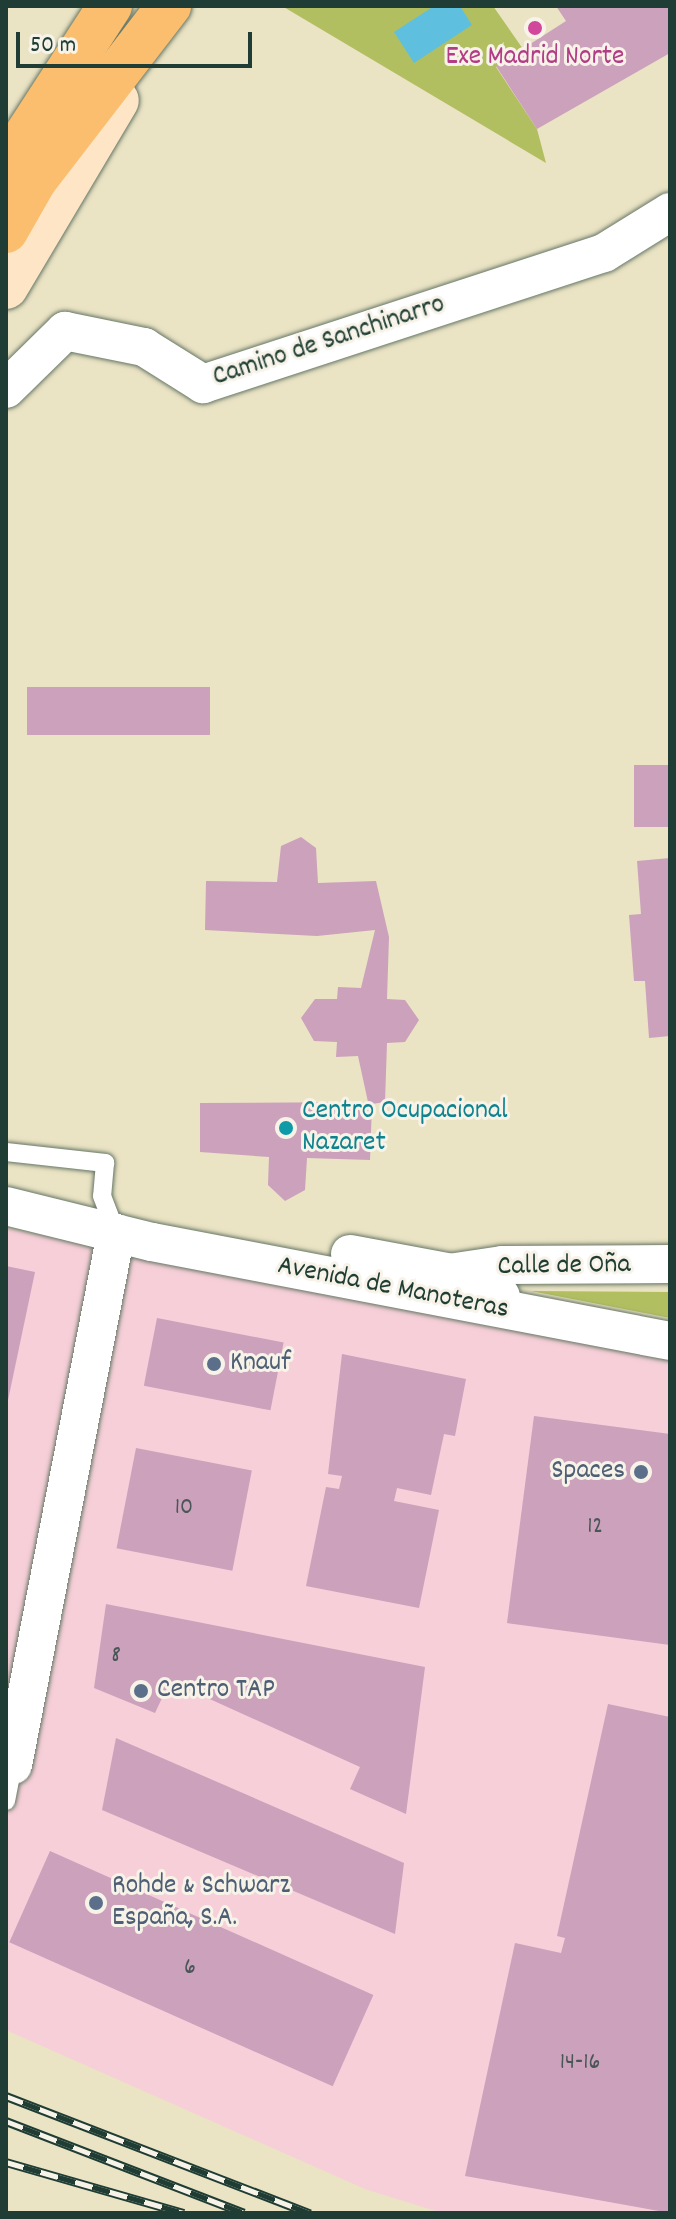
<!DOCTYPE html>
<meta charset="utf-8">
<style>
body{margin:0}
#map{position:relative;width:676px;height:2219px;overflow:hidden;background:#eae3c4;font-family:Dekko,sans-serif}
div>[style]{position:absolute}
[style*='--x']{left:calc(var(--x)*1px);top:calc(var(--y)*1px);width:calc(var(--w)*1px);rotate:calc(var(--a)*1deg)}
.built>*{inset:0;background:#f6cfd8}
.green>*{inset:0;background:#b2bf61}
.water>*{inset:0;background:#5fbfde}
.building>*{inset:0;background:#cba1bc;transform-origin:0 0}
.roads{filter:drop-shadow(0 0 2px #676) drop-shadow(0 0 2px #676)}
.lane>*{height:18px;margin:-9px;padding:0 9px;transform-origin:9px;border-radius:9px;background:#fff}
.street>*{height:38px;margin:-19px;padding:0 19px;transform-origin:19px;border-radius:19px;background:#fff}
.secondary>*{height:44px;margin:-22px;padding:0 22px;transform-origin:22px;border-radius:22px;background:#fde5c5}
.highway>*{height:44px;margin:-22px;padding:0 22px;transform-origin:22px;border-radius:22px;background:#fabe6e}
.rail>*{height:9px;margin-top:-4.5px;transform-origin:0;background:repeating-linear-gradient(90deg,#f7f3e8 0 18px,#1f3d34 0 36px);box-sizing:border-box;border-block:2px solid #1f3d34}
.dots>*{width:22px;height:22px;translate:-50% -50%;box-sizing:border-box;border:4px solid #f7f3e8;border-radius:50%}
span{translate:-50% -50%;white-space:nowrap;text-align:center;line-height:1.15;-webkit-text-stroke:6px #f7f3e8;paint-order:stroke}
.number-label{font-size:24px;color:#4a5656}
.number-label span{-webkit-text-stroke-width:0}
.hotel-label{font-size:28px;color:#b23c85}
.street-label{font-size:28px;color:#1f3d34}
.culture-label{font-size:28px;color:#0d838f}
.left{translate:0 -50%;text-align:left}
.service-label{font-size:28px;color:#4e5e75}
.right{translate:-100% -50%;text-align:right}
.frame{position:absolute;inset:0;border:8px solid #1f3d34;pointer-events:none}
.scale{position:absolute;left:16px;top:32px;width:236px;height:36px;box-sizing:border-box;border:4px solid #1f3d34;border-top:0;padding-left:10px;font-size:24px;line-height:28px;white-space:nowrap;color:#1f3d34;-webkit-text-stroke:6px #f7f3e8;paint-order:stroke}
</style>
<div id="map">
<div class="built">
<div style="clip-path:polygon(6px 1228px,670px 1355px,670px 2213px,442px 2213px,365px 2189px,6px 2030px)"></div>
</div>
<div class="green">
<div style="clip-path:polygon(282px 6px,493px 6px,523px 49px,496px 67px,537px 129px,546px 163px)"></div>
<div style="clip-path:polygon(531px 1291px,670px 1292px,670px 1318px)"></div>
</div>
<div class="water">
<div style="clip-path:polygon(434px 6px,460px 6px,472px 25px,414px 63px,394px 32px)"></div>
</div>
<div class="building">
<div style="clip-path:polygon(556px 6px,670px 6px,670px 53px,537px 129px,496px 66px,566px 21px)"></div>
<div style="left:210px;top:687px;width:48px;height:183px;rotate:90deg"></div>
<div style="left:670px;top:765px;width:62px;height:36px;rotate:90deg"></div>
<div style="clip-path:polygon(301px 837px,316px 848px,318px 883px,376px 881px,389px 937px,387px 999px,405px 1000px,419px 1020px,405px 1042px,387px 1043px,385px 1102px,372px 1104px,370px 1160px,307px 1158px,305px 1190px,285px 1201px,268px 1185px,269px 1157px,200px 1152px,200px 1103px,368px 1102px,358px 1056px,336px 1057px,337px 1042px,314px 1041px,301px 1018px,315px 999px,337px 999px,338px 987px,361px 988px,375px 930px,317px 936px,205px 930px,206px 881px,277px 882px,281px 846px)"></div>
<div style="clip-path:polygon(670px 858px,670px 1036px,649px 1038px,645px 981px,634px 981px,629px 915px,641px 914px,637px 861px)"></div>
<div style="clip-path:polygon(6px 1266px,35px 1272px,7px 1405px,6px 1405px)"></div>
<div style="left:157px;top:1318px;width:129px;height:69px;rotate:11deg"></div>
<div style="clip-path:polygon(342px 1354px,466px 1379px,455px 1436px,444px 1434px,431px 1495px,397px 1488px,394px 1501px,439px 1510px,419px 1608px,306px 1586px,326px 1487px,339px 1489px,342px 1476px,328px 1474px)"></div>
<div style="clip-path:polygon(534px 1416px,670px 1434px,670px 1645px,507px 1623px)"></div>
<div style="left:136px;top:1448px;width:118px;height:102px;rotate:11deg"></div>
<div style="clip-path:polygon(106px 1604px,425px 1667px,406px 1814px,350px 1789px,360px 1767px,170px 1681px,155px 1713px,94px 1688px)"></div>
<div style="clip-path:polygon(608px 1704px,670px 1717px,670px 2213px,465px 2176px,515px 1943px,561px 1953px,565px 1938px,557px 1936px)"></div>
<div style="clip-path:polygon(116px 1738px,404px 1863px,395px 1934px,102px 1810px)"></div>
<div style="left:50px;top:1851px;width:354px;height:100px;rotate:24deg"></div>
</div>
<div class="roads">
<div class="lane">
<div style="--x:6;--y:1152;--w:100;--a:6.3"></div>
<div style="--x:105;--y:1163;--w:33;--a:95"></div>
<div style="--x:102;--y:1196;--w:40;--a:69"></div>
<div style="--x:6;--y:1801;--w:37;--a:-79"></div>
</div>
<div class="street">
<div style="--x:6;--y:389;--w:83;--a:-44.5"></div>
<div style="--x:65;--y:331;--w:81;--a:11.4"></div>
<div style="--x:144;--y:347;--w:70;--a:32.1"></div>
<div style="--x:203;--y:384;--w:422;--a:-18.1"></div>
<div style="--x:604;--y:253;--w:78;--a:-31.8"></div>
<div style="--x:6;--y:1206;--w:150;--a:13.9"></div>
<div style="--x:152;--y:1242;--w:527;--a:10.82"></div>
<div style="--x:350;--y:1254;--w:105;--a:10.5"></div>
<div style="--x:453;--y:1273;--w:53;--a:25.6"></div>
<div style="--x:449;--y:1273;--w:54;--a:-8.6"></div>
<div style="--x:502;--y:1265;--w:168;--a:-0.3"></div>
<div style="--x:13;--y:1765;--w:542;--a:-79.04"></div>
</div>
<div class="secondary">
<div style="--x:6;--y:287;--w:217;--a:-59.3"></div>
</div>
<div class="highway">
<div style="--x:6;--y:166;--w:191;--a:-57"></div>
<div style="--x:6;--y:231;--w:59;--a:-60.4"></div>
<div style="--x:35;--y:180;--w:220;--a:-52.4"></div>
</div>
</div>
<div class="rail">
<div style="--x:6;--y:2096;--w:326;--a:21.1"></div>
<div style="--x:6;--y:2121;--w:255;--a:21.1"></div>
<div style="--x:6;--y:2162;--w:185;--a:16"></div>
</div>
<div class="dots">
<div style="left:535px;top:28px;background:#d1479c"></div>
<div style="left:286px;top:1128px;background:#0f9aa8"></div>
<div style="left:214px;top:1364px;background:#5c6f8a"></div>
<div style="left:641px;top:1472px;background:#5c6f8a"></div>
<div style="left:141px;top:1691px;background:#5c6f8a"></div>
<div style="left:96px;top:1903px;background:#5c6f8a"></div>
</div>
<div class="number-label">
<span style="left:184px;top:1509px">10</span>
<span style="left:595px;top:1528px">12</span>
<span style="left:116px;top:1657px">8</span>
<span style="left:190px;top:1969px">6</span>
<span style="left:580px;top:2064px">14-16</span>
</div>
<div class="hotel-label">
<span style="left:535px;top:58px">Exe Madrid Norte</span>
</div>
<div class="street-label">
<span style="left:329px;top:342px;rotate:-18deg">Camino de Sanchinarro</span>
<span style="left:564px;top:1267px;rotate:-1deg">Calle de Oña</span>
<span style="left:393px;top:1289px;rotate:11deg">Avenida de Manoteras</span>
</div>
<div class="culture-label">
<span class="left" style="left:302px;top:1128px">Centro Ocupacional<br>Nazaret</span>
</div>
<div class="service-label">
<span class="left" style="left:230px;top:1364px">Knauf</span>
<span class="right" style="left:625px;top:1472px">Spaces</span>
<span class="left" style="left:157px;top:1691px">Centro TAP</span>
<span class="left" style="left:112px;top:1903px">Rohde &amp; Schwarz<br>España, S.A.</span>
</div>
<div class="frame"></div>
<div class="scale">50 m</div>
</div>
